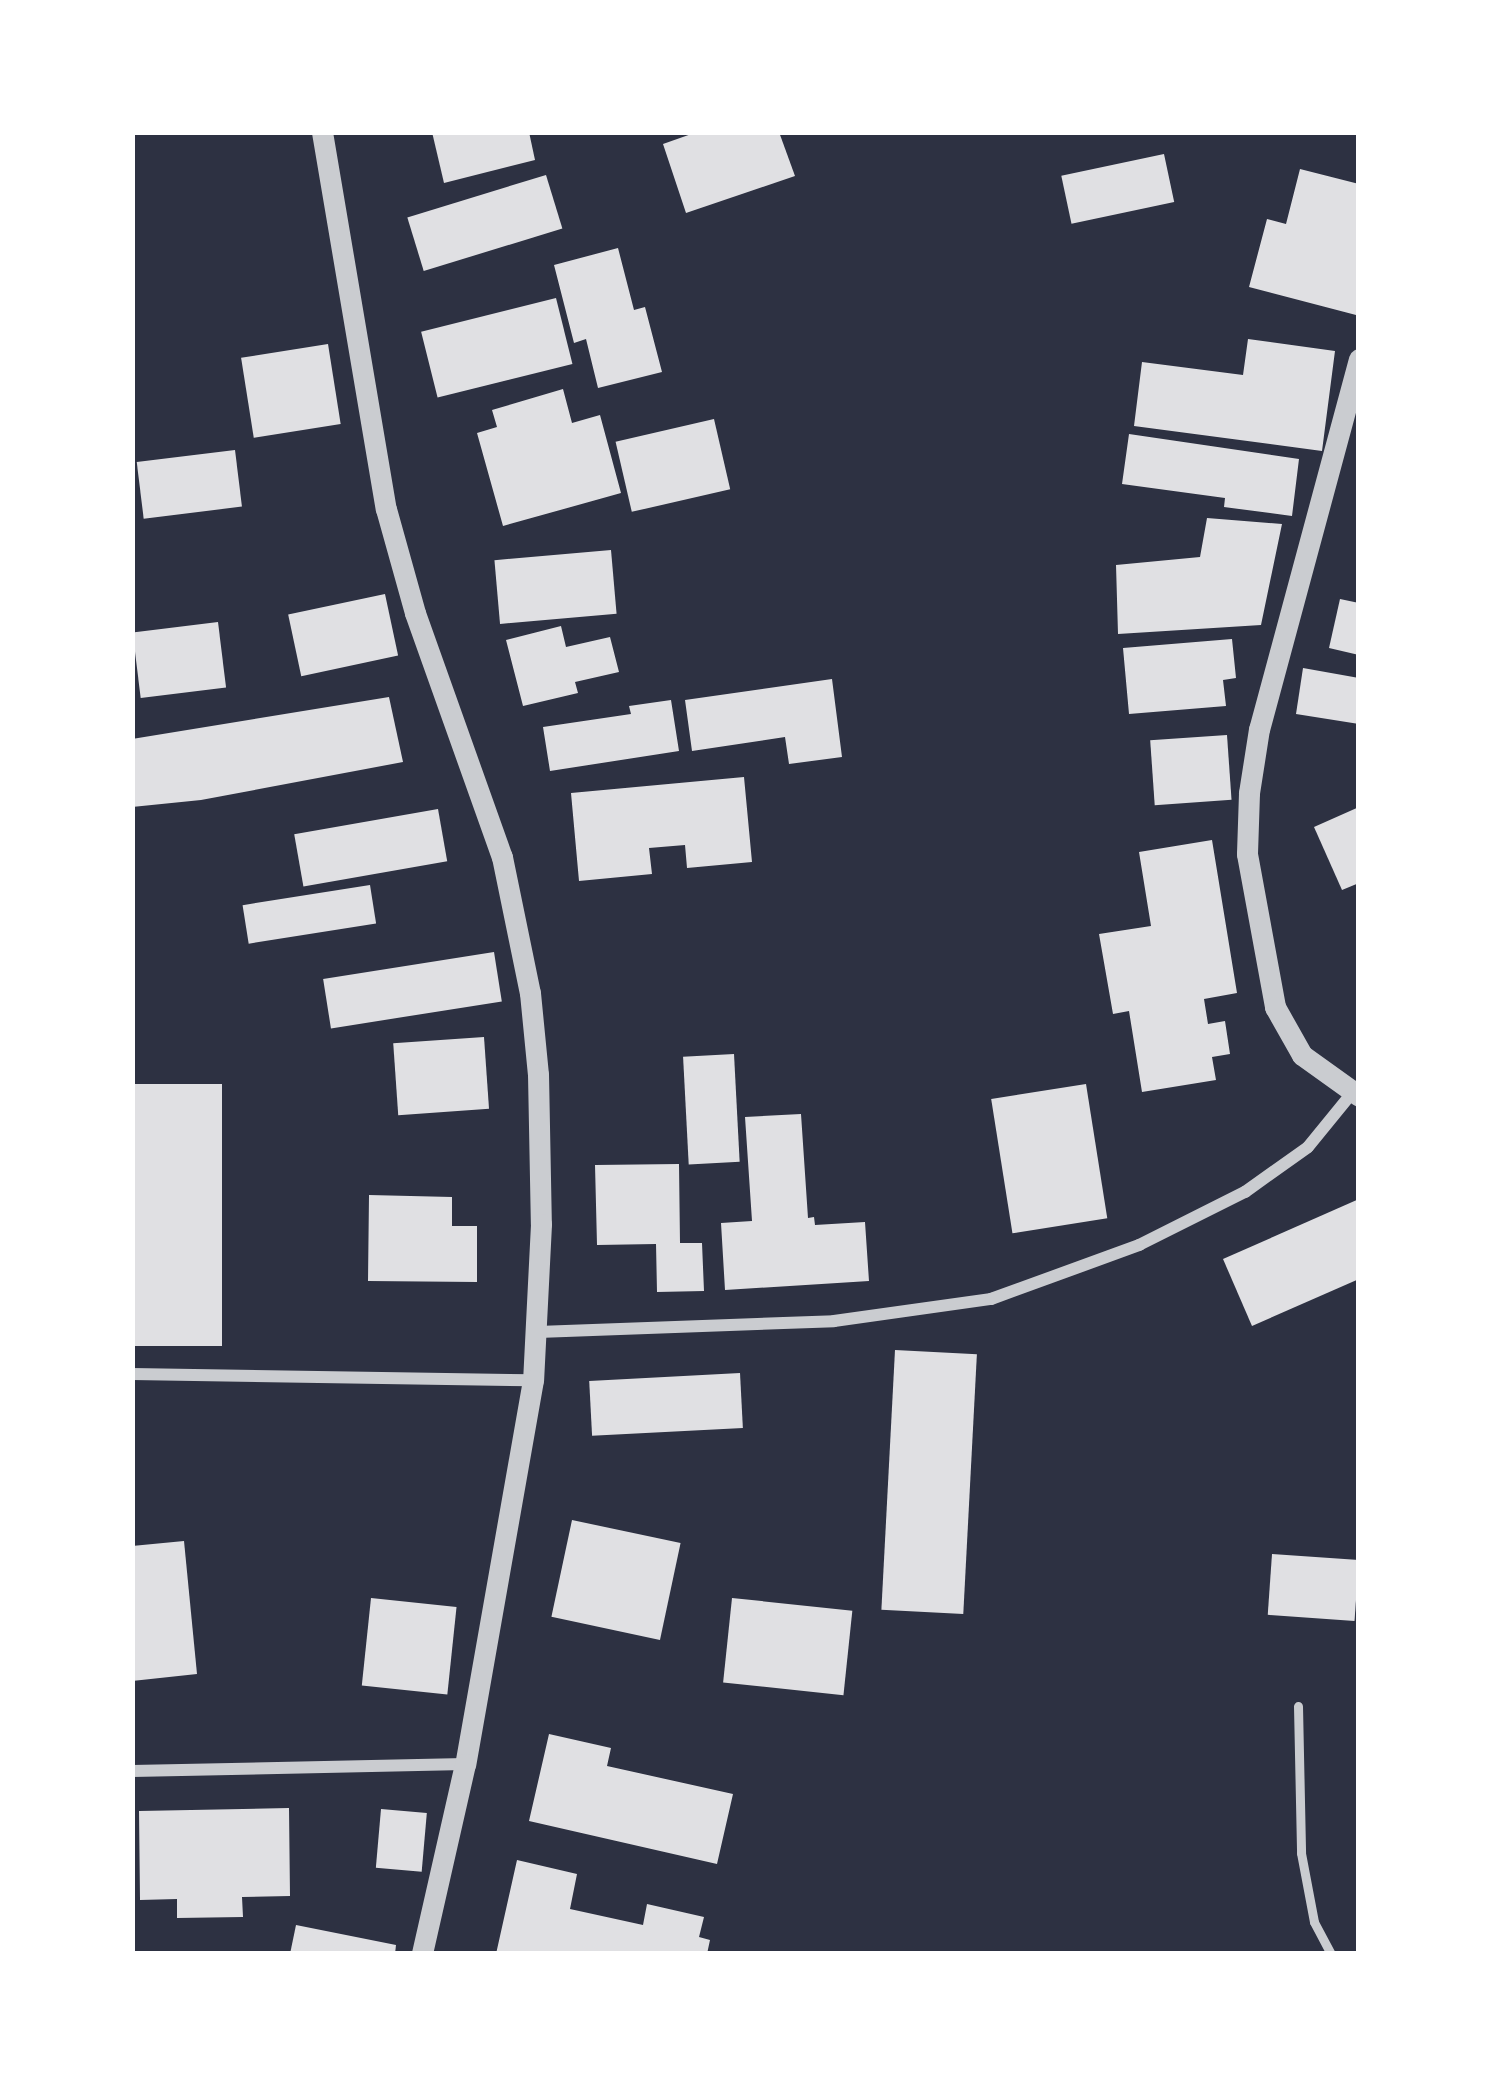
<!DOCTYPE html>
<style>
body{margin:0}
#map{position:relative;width:1491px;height:2086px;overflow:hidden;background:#2d3142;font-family:"Playfair Display",serif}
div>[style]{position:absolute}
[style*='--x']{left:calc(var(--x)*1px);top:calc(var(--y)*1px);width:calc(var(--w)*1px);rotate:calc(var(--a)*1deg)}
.building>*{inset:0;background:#e0e0e3;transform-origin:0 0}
.service>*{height:9px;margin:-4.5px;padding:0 4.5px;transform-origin:4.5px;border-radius:4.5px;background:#caccd0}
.minor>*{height:12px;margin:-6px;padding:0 6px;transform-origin:6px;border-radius:6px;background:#caccd0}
.tertiary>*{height:21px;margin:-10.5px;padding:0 10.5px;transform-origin:10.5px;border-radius:10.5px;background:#caccd0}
span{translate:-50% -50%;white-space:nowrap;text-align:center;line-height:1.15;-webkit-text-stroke:9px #fff;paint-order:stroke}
.frame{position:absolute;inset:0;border:135px solid #fff;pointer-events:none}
</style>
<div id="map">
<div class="building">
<div style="clip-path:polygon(432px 132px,529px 132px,535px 160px,444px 183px)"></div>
<div style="clip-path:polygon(697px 132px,779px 132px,795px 176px,686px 213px,663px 144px)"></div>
<div style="left:1164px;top:154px;width:49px;height:105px;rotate:78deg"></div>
<div style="clip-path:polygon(1300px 169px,1359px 184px,1356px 315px,1249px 287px,1267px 219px,1286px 224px)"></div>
<div style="left:546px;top:175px;width:56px;height:145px;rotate:73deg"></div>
<div style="clip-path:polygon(618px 248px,634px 310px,645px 307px,662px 372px,598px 388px,586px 339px,574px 343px,554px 265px)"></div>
<div style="left:556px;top:298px;width:68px;height:139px;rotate:76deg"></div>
<div style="clip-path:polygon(1248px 339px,1335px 351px,1322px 451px,1134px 426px,1142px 362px,1243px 375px)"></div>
<div style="left:328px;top:344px;width:81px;height:88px;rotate:81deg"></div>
<div style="clip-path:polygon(563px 389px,572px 423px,600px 415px,621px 493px,503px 526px,477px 433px,497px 427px,492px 410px)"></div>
<div style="left:714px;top:419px;width:72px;height:101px;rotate:77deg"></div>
<div style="clip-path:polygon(1129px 434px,1299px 459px,1292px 516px,1224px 507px,1225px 498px,1122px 484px)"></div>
<div style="left:235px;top:450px;width:57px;height:99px;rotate:83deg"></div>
<div style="clip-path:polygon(1207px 518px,1282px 524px,1261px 625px,1118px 634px,1116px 565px,1200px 557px)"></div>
<div style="left:611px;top:550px;width:64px;height:117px;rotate:85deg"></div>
<div style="left:385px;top:594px;width:63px;height:99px;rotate:78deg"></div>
<div style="clip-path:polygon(1340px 599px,1359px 603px,1359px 655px,1329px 648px)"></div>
<div style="left:218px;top:622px;width:66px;height:86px;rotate:83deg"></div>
<div style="clip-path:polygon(561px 626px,566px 647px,610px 637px,619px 672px,575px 682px,578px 693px,523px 706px,506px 640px)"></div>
<div style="clip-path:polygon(1232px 639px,1236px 678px,1223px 680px,1226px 706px,1129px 714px,1123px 648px)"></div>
<div style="clip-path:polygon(1303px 668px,1359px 678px,1359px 724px,1296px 714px)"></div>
<div style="clip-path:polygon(832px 679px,842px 757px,789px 764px,785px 737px,692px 751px,685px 700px)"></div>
<div style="clip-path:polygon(389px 697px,403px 762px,201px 800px,132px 807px,132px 739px)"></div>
<div style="clip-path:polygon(671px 700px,679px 751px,550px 771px,543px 727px,631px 714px,629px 706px)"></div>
<div style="left:1227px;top:735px;width:65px;height:77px;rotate:86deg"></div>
<div style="clip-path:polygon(744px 777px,752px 862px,687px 868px,685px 845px,649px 848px,652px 874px,579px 881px,571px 793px)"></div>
<div style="clip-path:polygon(1359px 807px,1359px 883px,1342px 890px,1314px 827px)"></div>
<div style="left:438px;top:809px;width:53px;height:146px;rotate:80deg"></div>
<div style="clip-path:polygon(1212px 840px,1237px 993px,1204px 999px,1208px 1024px,1225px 1021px,1230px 1054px,1212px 1057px,1216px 1080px,1142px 1092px,1129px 1011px,1113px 1014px,1099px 934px,1151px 926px,1139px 852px)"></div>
<div style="left:370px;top:885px;width:39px;height:129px;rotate:81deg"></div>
<div style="left:494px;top:952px;width:50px;height:173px;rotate:81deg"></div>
<div style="left:484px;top:1037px;width:72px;height:91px;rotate:86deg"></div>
<div style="left:734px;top:1054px;width:108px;height:51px;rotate:87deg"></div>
<div style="left:132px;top:1084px;width:90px;height:262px"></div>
<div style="left:1086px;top:1084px;width:136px;height:96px;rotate:81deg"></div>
<div style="clip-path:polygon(801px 1114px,808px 1218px,814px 1217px,815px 1225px,865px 1222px,869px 1281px,725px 1290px,721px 1223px,752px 1221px,745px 1117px)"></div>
<div style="clip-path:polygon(679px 1164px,680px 1243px,702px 1243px,704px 1291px,657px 1292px,656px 1244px,597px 1245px,595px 1165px)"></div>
<div style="clip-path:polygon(369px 1195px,452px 1197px,452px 1226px,477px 1226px,477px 1282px,368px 1281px)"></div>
<div style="clip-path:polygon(1359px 1199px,1359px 1279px,1252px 1326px,1223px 1259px)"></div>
<div style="left:895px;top:1350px;width:82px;height:260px;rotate:3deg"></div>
<div style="left:740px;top:1373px;width:55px;height:151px;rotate:87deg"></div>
<div style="left:572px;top:1520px;width:111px;height:99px;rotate:12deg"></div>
<div style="clip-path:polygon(184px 1541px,197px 1674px,132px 1681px,132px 1546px)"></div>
<div style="left:1272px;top:1554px;width:87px;height:61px;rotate:4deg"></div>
<div style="left:371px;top:1598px;width:86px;height:88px;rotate:6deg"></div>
<div style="left:732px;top:1598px;width:121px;height:85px;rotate:6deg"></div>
<div style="clip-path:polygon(549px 1734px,611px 1748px,607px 1766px,733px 1794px,717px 1864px,529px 1821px)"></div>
<div style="clip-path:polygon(289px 1808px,290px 1896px,242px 1897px,243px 1917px,177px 1918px,177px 1899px,140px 1900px,139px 1811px)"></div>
<div style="left:381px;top:1809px;width:46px;height:59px;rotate:5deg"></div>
<div style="clip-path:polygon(517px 1860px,577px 1874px,570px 1909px,643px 1925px,647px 1904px,704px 1917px,699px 1937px,710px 1940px,707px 1954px,496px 1954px)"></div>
<div style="clip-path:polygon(296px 1925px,396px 1945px,395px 1954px,290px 1954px)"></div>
</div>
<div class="service">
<div style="--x:1298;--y:1706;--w:147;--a:88.8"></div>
<div style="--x:1301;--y:1853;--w:70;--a:79.3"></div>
<div style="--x:1314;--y:1922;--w:36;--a:62"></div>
</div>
<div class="minor">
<div style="--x:538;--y:1332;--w:296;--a:-2.1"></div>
<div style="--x:834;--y:1321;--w:159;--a:-8"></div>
<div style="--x:991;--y:1299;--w:158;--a:-20"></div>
<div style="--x:1139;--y:1245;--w:119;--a:-26.6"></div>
<div style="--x:1245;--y:1192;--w:77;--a:-35.5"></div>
<div style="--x:1308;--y:1147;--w:70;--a:-50.8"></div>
<div style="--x:132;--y:1374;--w:401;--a:0.9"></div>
<div style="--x:132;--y:1771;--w:333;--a:-1.2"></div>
</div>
<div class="tertiary">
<div style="--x:322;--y:132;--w:382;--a:80.4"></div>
<div style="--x:386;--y:509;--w:108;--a:74.4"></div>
<div style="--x:415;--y:613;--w:259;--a:70.4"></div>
<div style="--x:502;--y:857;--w:139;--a:78.4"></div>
<div style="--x:530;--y:993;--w:81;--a:84.4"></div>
<div style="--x:538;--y:1074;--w:150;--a:88.9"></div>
<div style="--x:541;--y:1224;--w:156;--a:92.9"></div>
<div style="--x:533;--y:1380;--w:390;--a:100"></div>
<div style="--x:465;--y:1764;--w:195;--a:102.8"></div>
<div style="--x:1359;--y:359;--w:383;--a:105.1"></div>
<div style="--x:1259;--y:729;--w:65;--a:98.9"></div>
<div style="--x:1249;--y:793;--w:61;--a:91.9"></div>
<div style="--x:1247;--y:854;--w:156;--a:79.6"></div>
<div style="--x:1275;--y:1007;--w:55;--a:60.6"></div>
<div style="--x:1302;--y:1055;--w:70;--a:35.7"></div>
</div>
<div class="frame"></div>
</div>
